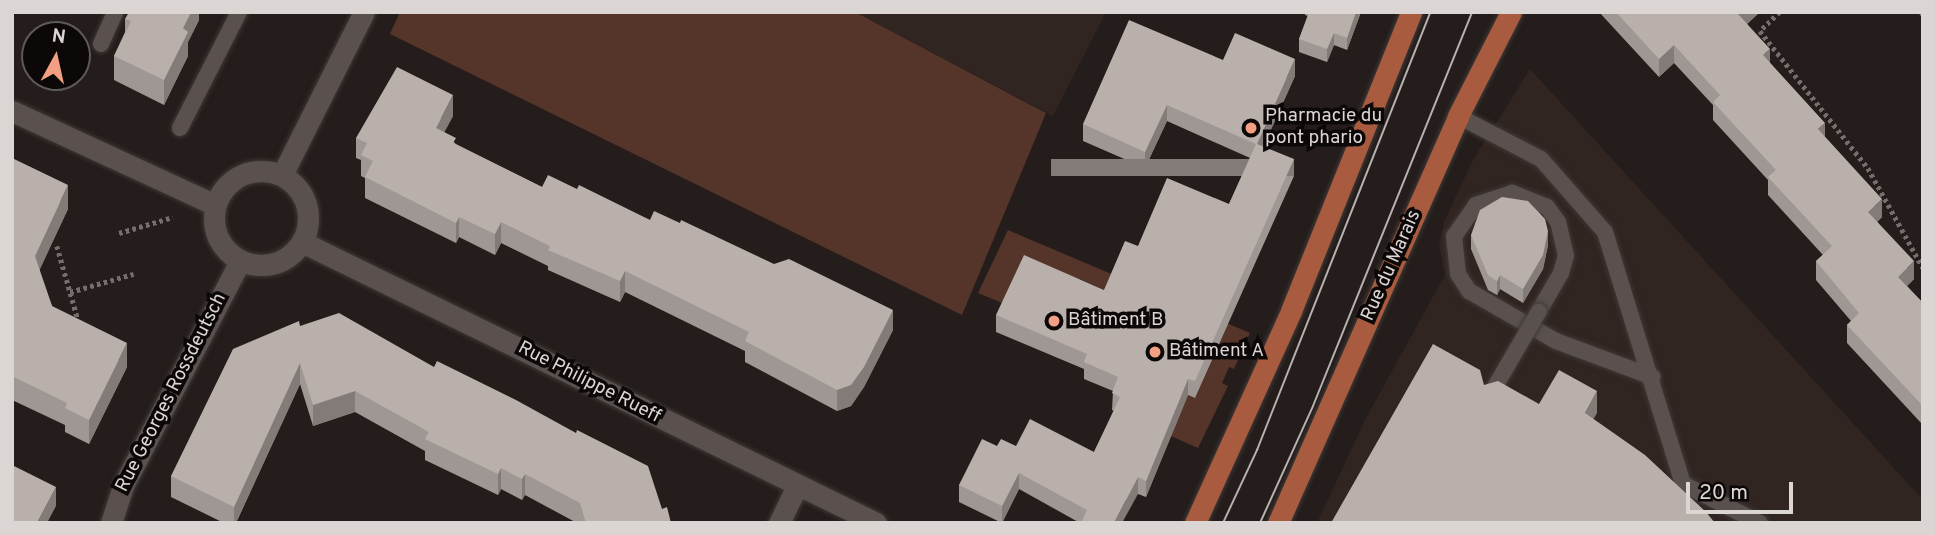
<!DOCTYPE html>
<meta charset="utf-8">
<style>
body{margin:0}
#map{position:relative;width:1935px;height:535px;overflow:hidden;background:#241d1b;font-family:Overpass,sans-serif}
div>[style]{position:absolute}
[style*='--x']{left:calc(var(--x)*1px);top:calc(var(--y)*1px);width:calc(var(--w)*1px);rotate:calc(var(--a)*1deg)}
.built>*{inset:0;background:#312521}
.green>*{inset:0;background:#55342a}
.path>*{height:4.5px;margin-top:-2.25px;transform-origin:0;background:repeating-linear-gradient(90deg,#746e6c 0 3.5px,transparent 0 7px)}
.roads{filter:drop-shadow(0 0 2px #3e3937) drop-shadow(0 0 2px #3e3937)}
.lane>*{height:16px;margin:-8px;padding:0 8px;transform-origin:8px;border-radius:8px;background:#5a514f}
.street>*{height:21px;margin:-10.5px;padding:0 10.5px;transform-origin:10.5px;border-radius:10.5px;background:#5a514f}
.street>.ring{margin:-10.5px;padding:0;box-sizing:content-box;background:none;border:21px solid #5a514f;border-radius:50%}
.primary>*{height:21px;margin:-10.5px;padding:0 10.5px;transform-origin:10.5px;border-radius:10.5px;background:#a95b3f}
.tram>*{height:2px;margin:-1px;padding:0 1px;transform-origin:1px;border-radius:1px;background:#b7b2b0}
.bridges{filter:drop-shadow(0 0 2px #3e3937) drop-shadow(0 0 2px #3e3937)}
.lane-bridge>*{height:16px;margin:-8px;padding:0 8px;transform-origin:8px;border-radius:8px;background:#5a514f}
.wall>*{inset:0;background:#9f9794}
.shaded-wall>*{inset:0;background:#827b78;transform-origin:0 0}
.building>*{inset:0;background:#b9b0ac}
.dots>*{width:19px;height:19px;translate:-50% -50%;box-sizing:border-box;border:4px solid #0b0807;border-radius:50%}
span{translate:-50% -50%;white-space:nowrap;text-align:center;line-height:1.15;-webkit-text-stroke:7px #0b0807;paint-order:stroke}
.poi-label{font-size:19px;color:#dbd6d4}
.left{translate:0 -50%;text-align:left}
.street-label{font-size:19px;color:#dbd6d4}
.frame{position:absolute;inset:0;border:14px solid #dbd6d4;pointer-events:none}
.north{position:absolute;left:21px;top:21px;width:70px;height:70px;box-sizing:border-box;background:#0b0807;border:2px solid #5e5a59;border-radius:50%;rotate:8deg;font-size:19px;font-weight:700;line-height:28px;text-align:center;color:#dbd6d4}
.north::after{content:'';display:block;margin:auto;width:24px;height:32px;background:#f39f83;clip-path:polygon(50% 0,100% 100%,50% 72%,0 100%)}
.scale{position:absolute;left:1686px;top:482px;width:107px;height:32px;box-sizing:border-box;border:4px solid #dbd6d4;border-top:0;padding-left:9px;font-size:21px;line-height:24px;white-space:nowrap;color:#dbd6d4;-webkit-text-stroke:5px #0b0807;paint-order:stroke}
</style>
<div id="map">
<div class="built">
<div style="clip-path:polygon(855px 12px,1106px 12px,1053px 116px)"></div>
<div style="clip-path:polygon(1530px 69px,1923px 500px,1923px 523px,1317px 523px,1366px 418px,1445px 275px,1439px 245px,1444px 222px,1473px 160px)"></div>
</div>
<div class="green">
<div style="clip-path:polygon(400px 12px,855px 12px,1046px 113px,962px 315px,390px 34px)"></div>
<div style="clip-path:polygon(1008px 230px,1250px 333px,1234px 369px,1229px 367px,1222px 383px,1228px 386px,1198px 448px,1155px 429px,1188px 395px,1195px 398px,1109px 292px,1080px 279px,1074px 293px,1007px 305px,978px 293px)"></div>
</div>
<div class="path">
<div style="--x:1780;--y:12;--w:28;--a:136"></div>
<div style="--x:1760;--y:31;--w:174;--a:51.8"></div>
<div style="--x:1868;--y:168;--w:114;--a:61.2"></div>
<div style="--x:1922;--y:12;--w:4;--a:76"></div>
<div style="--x:119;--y:233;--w:56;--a:-16.5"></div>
<div style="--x:57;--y:246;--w:80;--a:74.1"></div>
<div style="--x:70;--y:292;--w:66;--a:-15.9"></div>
</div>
<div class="roads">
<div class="lane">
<div style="--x:101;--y:44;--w:35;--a:-66"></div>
<div style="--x:1458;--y:116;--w:93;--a:27.4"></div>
<div style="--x:1541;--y:159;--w:97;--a:48.8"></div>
<div style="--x:1605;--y:232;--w:264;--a:72.8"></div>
<div style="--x:1683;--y:484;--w:86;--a:26.9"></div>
<div style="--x:180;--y:128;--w:130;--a:-63"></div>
<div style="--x:1539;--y:311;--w:44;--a:-59.9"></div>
<div style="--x:1561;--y:273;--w:18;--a:-74"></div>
<div style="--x:1566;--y:256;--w:35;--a:-103"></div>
<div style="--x:1558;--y:222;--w:19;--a:-126"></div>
<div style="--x:1547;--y:207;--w:38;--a:-158"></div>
<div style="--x:1512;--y:193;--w:38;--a:162"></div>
<div style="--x:1476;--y:205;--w:38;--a:125"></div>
<div style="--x:1454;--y:236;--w:38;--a:84"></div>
<div style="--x:1458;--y:274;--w:20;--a:57"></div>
<div style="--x:1469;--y:291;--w:100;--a:29.9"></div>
<div style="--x:1556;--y:341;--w:103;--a:20.4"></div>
</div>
<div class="street">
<div style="--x:12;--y:111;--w:224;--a:24.8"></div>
<div class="ring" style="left:214px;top:171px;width:73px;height:73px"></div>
<div style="--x:282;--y:175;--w:182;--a:-63.3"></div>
<div style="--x:302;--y:242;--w:639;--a:26.08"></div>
<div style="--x:111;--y:523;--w:39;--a:-72"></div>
<div style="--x:123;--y:486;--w:254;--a:-62.5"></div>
<div style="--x:779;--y:523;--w:41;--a:-64.1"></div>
</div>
<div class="primary">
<div style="--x:1195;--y:523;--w:233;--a:-65.6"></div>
<div style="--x:1291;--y:311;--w:322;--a:-68.1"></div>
<div style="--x:1278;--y:523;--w:445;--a:-66.1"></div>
<div style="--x:1458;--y:116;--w:117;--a:-63"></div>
</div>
</div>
<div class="tram">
<div style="--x:1223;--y:523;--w:81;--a:-65"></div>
<div style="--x:1257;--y:450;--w:471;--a:-68.4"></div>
<div style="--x:1260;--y:523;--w:128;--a:-65.6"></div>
<div style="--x:1313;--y:406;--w:425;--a:-68"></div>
</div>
<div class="bridges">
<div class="lane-bridge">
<div style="--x:1489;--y:397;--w:99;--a:-59.8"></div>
</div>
</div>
<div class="wall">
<div style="clip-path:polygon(199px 12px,199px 20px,188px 42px,188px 56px,164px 105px,114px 80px,114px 56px,125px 32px,125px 19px)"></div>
<div style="clip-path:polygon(1305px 12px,1361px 12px,1347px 50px,1334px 45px,1327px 62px,1299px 52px,1299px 39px,1308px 16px,1305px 15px)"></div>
<div style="clip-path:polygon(1599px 12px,1760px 12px,1747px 24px,1770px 63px,1882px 217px,1877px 222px,1914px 279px,1907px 286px,1923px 303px,1922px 424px,1847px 343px,1847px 325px,1851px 321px,1816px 280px,1816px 261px,1823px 255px,1768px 195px,1768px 180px,1713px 120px,1713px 105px,1674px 63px,1659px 77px)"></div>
<div style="clip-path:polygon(1295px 76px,1263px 147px,1294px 176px,1195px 398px,1188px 395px,1146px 497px,1138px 494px,1080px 523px,1019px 489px,1002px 523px,959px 502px,959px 485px,997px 446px,1016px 446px,1094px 452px,1114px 411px,1112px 410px,1113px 391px,1084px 379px,1084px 369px,996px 332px,996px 315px,1104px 290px,1138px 246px,1229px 204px,1250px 158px,1167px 121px,1145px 168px,1083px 141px,1083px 124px)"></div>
<div style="clip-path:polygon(453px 116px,444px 132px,456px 144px,542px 187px,577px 189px,650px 220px,893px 330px,864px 387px,851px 406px,837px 411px,745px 362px,745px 351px,625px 292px,620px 302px,548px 270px,548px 266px,501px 243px,495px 255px,459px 237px,456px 243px,365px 198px,365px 178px,361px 176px,361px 160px,356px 158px,356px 138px)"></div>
<div style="clip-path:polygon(12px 158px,68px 209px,39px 270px,52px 306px,127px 367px,89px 444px,65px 432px,65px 425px,12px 400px)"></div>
<div style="clip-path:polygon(1471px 235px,1548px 245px,1543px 269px,1523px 303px,1500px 289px,1497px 295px,1488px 290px,1471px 249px)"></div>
<div style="clip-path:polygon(300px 326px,662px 509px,671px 523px,577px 523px,525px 495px,522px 500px,501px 489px,498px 495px,425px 460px,425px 451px,355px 412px,313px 426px,300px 384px,236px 523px,224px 523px,171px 497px,171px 476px)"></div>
</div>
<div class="shaded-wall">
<div style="clip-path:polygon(191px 12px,199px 12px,199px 20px,188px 42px,188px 56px,164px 105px,164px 80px,183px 28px)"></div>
<div style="clip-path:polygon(1356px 12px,1361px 12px,1347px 50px,1347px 38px)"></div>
<div style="clip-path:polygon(1740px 12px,1760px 12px,1738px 32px,1738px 14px)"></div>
<div style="clip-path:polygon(1334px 33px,1334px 45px,1327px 62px,1327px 49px)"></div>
<div style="clip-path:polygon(1674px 45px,1674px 63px,1659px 77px,1659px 59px)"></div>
<div style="clip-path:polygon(1770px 49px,1770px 67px,1763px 55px)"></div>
<div style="clip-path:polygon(1295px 59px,1295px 76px,1257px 161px,1257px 144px)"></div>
<div style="clip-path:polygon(453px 95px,453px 116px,436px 148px,436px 128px)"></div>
<div style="clip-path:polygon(1167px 105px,1167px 121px,1145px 168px,1145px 152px)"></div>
<div style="clip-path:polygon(1825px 123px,1825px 141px,1818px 129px)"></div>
<div style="left:1294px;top:159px;width:17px;height:243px;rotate:90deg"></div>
<div style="clip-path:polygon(68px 185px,68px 209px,35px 280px,35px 256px)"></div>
<div style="clip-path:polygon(1882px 199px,1882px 217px,1868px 230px,1868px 212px)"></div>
<div style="clip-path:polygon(459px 217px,459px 237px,456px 243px,456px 223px)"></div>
<div style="clip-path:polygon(501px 222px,501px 243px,495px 255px,495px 234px)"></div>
<div style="clip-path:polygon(1548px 231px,1548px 245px,1543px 269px,1523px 303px,1523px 289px)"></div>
<div style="clip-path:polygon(1914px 261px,1914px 279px,1898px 295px,1898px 277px)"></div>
<div style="clip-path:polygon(625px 271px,625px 292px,620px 302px,620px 281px)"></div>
<div style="clip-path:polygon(1500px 275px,1500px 289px,1497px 295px,1497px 281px)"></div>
<div style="clip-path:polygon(893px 310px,893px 330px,864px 387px,851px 406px,837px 411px,837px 390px)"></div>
<div style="clip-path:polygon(127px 343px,127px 367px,89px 444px,89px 420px)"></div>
<div style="clip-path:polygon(300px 363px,300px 384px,236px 523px,234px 523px,234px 507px)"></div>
<div style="clip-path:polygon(1188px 379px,1188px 395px,1146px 497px,1146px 481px)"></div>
<div style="clip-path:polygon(355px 391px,355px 412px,313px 426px,313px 405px)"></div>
<div style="clip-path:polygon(1597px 391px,1597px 413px,1585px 434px,1585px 413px)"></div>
<div style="left:1923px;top:404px;width:19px;height:1px;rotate:90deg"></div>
<div style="clip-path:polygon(501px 468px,501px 489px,498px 495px,498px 474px)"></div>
<div style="clip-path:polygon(1019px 473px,1019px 489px,1002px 523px,1002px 506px)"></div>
<div style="clip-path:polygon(525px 474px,525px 495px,522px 500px,522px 479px)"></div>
<div style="clip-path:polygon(1138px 477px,1138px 494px,1122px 523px,1114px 523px)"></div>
<div style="clip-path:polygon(56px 487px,56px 506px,47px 523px,37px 523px)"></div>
</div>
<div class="building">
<div style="clip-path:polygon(129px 12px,191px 12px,183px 28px,188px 32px,164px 80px,114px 56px,131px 21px,125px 19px)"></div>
<div style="clip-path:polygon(1309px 12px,1356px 12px,1347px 38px,1334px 33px,1327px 49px,1299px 39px)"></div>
<div style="clip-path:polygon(1616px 12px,1740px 12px,1738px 14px,1770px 49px,1763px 55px,1825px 123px,1818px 129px,1882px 199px,1868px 212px,1914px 261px,1898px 277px,1923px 303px,1923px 404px,1922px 405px,1847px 325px,1859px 313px,1816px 261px,1832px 246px,1768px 177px,1776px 170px,1713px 102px,1720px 95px,1674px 45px,1659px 59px)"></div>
<div style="clip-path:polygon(1129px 20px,1223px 60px,1235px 33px,1295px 59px,1257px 144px,1294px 159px,1195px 381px,1188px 379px,1146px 481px,1138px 477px,1114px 523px,1081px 523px,1087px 510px,1019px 473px,1002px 506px,959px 485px,982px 439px,997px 446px,1001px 439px,1016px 446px,1030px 419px,1094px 452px,1120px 397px,1112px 393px,1118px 377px,1084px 362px,1087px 354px,996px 315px,1024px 255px,1104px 290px,1125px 241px,1138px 246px,1167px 178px,1229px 204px,1256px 144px,1167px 105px,1145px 152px,1083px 124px)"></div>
<div style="clip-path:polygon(397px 67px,453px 95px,436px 128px,456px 138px,453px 143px,542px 187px,548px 175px,577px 189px,579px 185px,650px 220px,654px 211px,680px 223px,681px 220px,774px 264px,789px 259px,893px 310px,864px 367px,851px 385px,837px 390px,745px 341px,749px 332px,625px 271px,620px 281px,548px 250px,550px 246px,501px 222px,495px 234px,459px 217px,456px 223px,365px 177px,373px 161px,361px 155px,367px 143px,356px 138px)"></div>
<div style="clip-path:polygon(12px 158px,68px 185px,35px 256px,52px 306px,127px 343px,89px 420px,65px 408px,67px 403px,12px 376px)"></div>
<div style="clip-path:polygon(1502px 197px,1528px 201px,1545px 219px,1548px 231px,1543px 255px,1523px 289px,1500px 275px,1497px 281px,1488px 275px,1471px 235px,1480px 210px)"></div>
<div style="clip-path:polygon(339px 313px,434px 367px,437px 361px,516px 400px,576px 433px,577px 430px,648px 466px,662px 509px,667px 507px,671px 523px,586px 523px,580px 503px,525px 474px,522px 479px,501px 468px,498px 474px,425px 439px,429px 432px,355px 391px,313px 405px,300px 363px,234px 507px,171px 476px,233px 349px,299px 321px,300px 326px)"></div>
<div style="clip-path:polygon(1433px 344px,1480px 370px,1484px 385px,1498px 381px,1539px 404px,1559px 370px,1597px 391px,1585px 413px,1645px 455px,1706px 512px,1715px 523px,1331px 523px)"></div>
<div style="clip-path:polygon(12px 465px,56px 487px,37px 523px,12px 523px)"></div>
</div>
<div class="dots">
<div style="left:1251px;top:128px;background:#f39f83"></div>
<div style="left:1054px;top:321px;background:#f39f83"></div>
<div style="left:1155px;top:352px;background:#f39f83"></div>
</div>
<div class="poi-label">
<span class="left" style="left:1265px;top:128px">Pharmacie du<br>pont phario</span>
<span class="left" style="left:1068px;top:321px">Bâtiment B</span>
<span class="left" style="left:1169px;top:352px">Bâtiment A</span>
</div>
<div class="street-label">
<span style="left:1392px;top:266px;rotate:-66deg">Rue du Marais</span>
<span style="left:589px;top:383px;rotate:27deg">Rue Philippe Rueff</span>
<span style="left:172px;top:393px;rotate:-63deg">Rue Georges Rossdeutsch</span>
</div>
<div class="frame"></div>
<div class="north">N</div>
<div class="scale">20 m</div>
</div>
